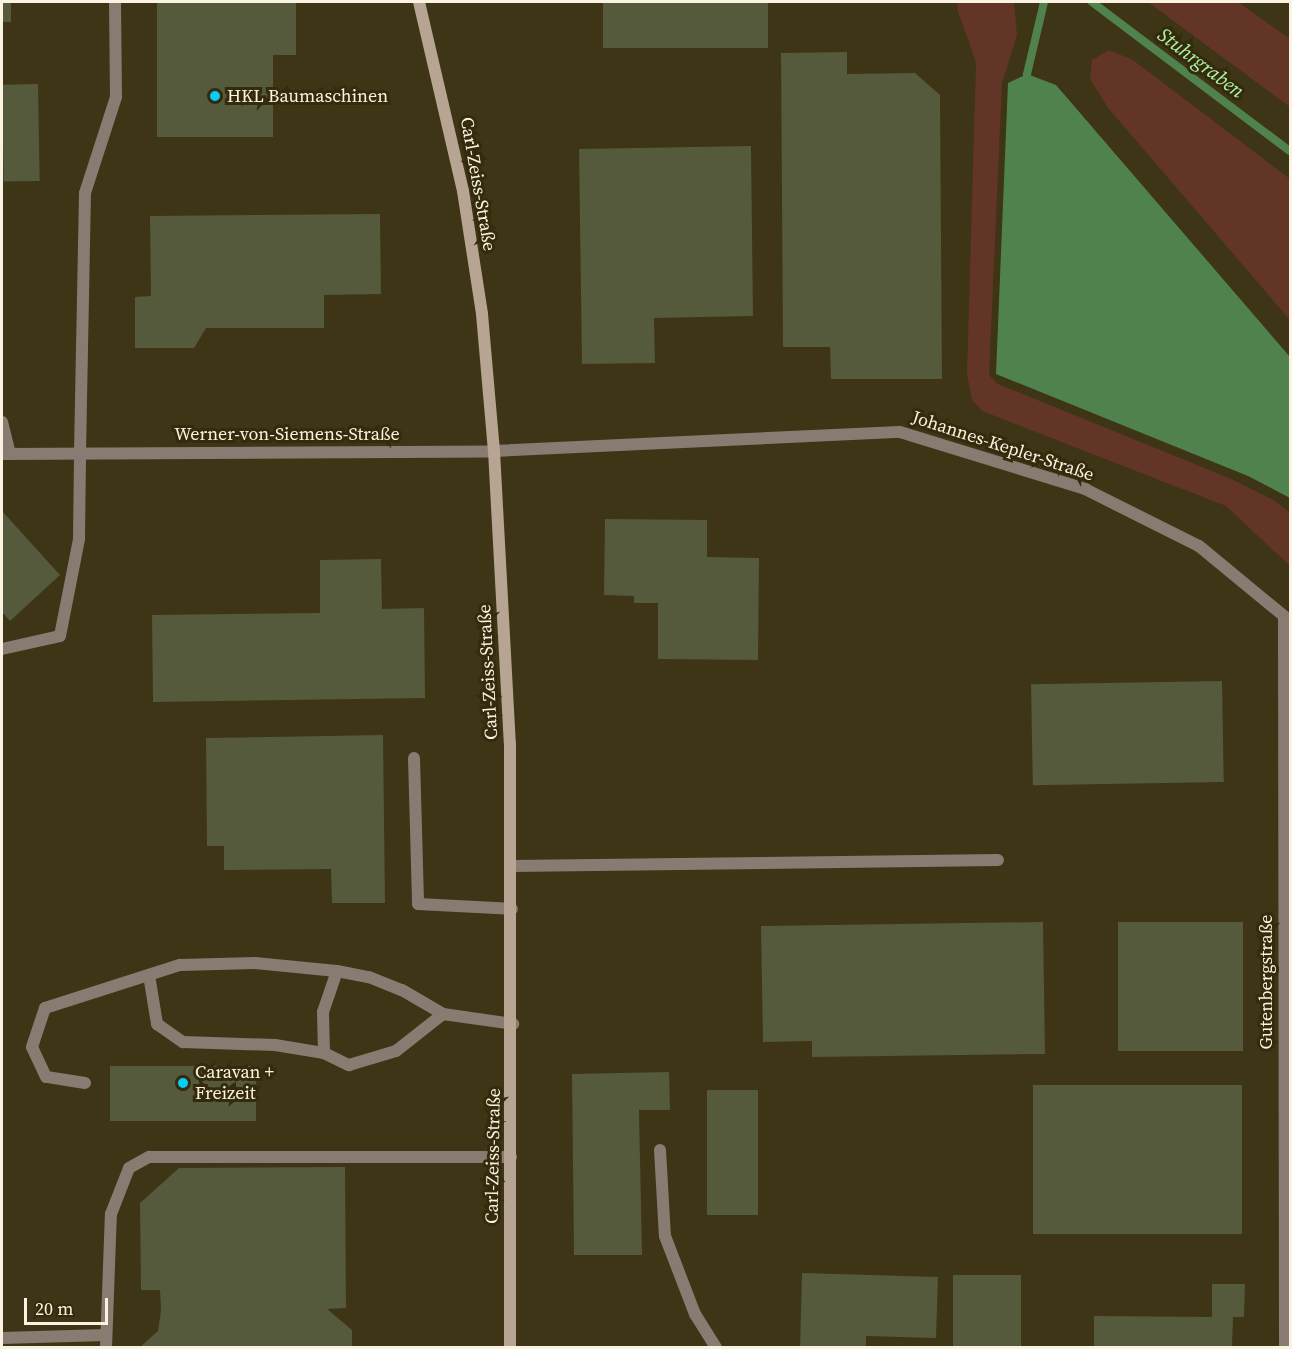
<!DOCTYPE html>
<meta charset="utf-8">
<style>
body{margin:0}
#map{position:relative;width:1292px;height:1349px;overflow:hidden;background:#3e3416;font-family:"Source Serif 4",serif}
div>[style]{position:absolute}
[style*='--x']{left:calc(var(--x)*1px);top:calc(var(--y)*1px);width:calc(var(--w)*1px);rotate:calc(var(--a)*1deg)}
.green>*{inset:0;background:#633526}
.water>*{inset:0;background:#50824e}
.stream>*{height:8px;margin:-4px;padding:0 4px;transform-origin:4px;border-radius:4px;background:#50824e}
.building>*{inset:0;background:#545a3b;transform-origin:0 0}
.lane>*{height:12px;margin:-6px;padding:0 6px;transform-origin:6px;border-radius:6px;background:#887c72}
.street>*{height:12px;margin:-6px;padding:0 6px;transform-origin:6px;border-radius:6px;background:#887c72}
.secondary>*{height:12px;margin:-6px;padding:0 6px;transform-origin:6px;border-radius:6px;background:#b7a493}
.dots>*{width:16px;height:16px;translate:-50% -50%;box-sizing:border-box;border:3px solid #342a0c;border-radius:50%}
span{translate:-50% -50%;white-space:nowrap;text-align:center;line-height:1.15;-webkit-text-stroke:6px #342a0c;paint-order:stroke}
.poi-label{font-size:18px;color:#faf3e2}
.left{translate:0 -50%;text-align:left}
.street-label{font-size:18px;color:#faf3e2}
.water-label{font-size:20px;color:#acf5a8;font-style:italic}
.frame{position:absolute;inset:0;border:3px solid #faf3e2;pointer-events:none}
.scale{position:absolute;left:24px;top:1298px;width:84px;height:27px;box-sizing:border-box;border:3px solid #faf3e2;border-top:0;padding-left:8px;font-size:18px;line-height:21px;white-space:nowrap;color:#faf3e2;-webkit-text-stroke:4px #342a0c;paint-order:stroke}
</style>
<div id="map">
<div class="green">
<div style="clip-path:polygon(958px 2px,1014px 2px,1017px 35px,1002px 83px,989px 375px,998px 384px,1229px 478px,1275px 501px,1290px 513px,1290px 566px,1226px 506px,982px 411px,972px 400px,967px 375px,976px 62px,957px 9px)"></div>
<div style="clip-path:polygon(1148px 2px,1238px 2px,1290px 39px,1290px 107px)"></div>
<div style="clip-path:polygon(1109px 50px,1133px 60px,1290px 179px,1290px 320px,1109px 109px,1090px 79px,1092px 60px)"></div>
</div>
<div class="water">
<div style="clip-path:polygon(1027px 74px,1056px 85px,1290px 357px,1290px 498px,1248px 476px,996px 374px,1008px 83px)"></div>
</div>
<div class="stream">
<div style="--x:1092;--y:2;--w:248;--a:37"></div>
<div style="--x:1027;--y:74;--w:74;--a:-76.7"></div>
</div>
<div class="building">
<div style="left:2px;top:2px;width:9px;height:20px"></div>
<div style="clip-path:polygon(157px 2px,296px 2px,296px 55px,273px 55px,273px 137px,157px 137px)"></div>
<div style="left:603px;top:2px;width:165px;height:46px"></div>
<div style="clip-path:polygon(847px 52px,847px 74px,915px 73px,940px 95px,942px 379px,831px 379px,830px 347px,783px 347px,781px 53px)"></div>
<div style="left:38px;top:84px;width:97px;height:36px;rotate:89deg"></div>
<div style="clip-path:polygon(751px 146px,753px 316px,654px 318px,655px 363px,582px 364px,579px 149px)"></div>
<div style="clip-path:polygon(380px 214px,381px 294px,324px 295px,324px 328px,206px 328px,194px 348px,135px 348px,135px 297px,151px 296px,150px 216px)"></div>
<div style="clip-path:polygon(2px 511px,60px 575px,10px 621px,2px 612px)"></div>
<div style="clip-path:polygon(605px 519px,707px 520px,707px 557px,759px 558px,758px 660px,658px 659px,658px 603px,634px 603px,634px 596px,604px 595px)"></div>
<div style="clip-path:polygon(381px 559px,382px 609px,424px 608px,425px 698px,153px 702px,152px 615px,320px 613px,320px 560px)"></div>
<div style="left:1222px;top:681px;width:101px;height:191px;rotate:89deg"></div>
<div style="clip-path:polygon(383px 735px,385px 903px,332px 903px,331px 869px,224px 870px,224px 846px,207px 846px,206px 738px)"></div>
<div style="clip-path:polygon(1043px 922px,1045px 1054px,812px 1057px,812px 1041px,763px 1042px,761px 926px)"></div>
<div style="left:1118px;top:922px;width:125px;height:129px"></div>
<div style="left:256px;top:1066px;width:55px;height:146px;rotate:90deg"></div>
<div style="clip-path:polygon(669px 1072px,670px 1110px,639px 1110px,642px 1255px,574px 1255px,572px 1074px)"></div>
<div style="left:1033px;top:1085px;width:209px;height:149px"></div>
<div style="left:707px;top:1090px;width:51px;height:125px"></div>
<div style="clip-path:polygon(345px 1167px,346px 1308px,327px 1309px,352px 1330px,352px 1348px,139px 1348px,158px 1331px,161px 1310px,160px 1290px,141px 1290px,140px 1203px,179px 1168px)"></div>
<div style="clip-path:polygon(802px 1273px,938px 1277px,936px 1338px,866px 1336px,866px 1348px,800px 1348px)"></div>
<div style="left:953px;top:1275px;width:68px;height:73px"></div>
<div style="clip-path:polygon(1212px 1284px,1245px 1284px,1244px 1317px,1233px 1317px,1232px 1348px,1094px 1348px,1094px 1316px,1212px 1317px)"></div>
</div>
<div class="lane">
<div style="--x:85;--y:193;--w:101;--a:-72.1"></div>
<div style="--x:116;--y:97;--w:95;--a:-90.6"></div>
<div style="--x:2;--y:422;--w:33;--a:76"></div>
<div style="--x:2;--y:649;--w:59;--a:-12.6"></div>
<div style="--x:60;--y:636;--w:99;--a:-78.9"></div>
<div style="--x:79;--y:539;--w:86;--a:-89.3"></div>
<div style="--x:414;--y:758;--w:146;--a:88.4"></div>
<div style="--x:418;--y:904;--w:94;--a:3"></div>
<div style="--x:511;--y:866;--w:487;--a:-0.7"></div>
<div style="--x:149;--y:975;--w:50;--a:80.7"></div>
<div style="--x:157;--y:1024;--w:32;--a:35"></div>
<div style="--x:183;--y:1042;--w:92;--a:1.9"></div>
<div style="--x:275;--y:1045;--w:50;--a:9.3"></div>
<div style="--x:324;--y:1053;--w:28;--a:26"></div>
<div style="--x:349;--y:1065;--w:49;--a:-16.6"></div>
<div style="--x:396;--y:1051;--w:60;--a:-38.2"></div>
<div style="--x:324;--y:1053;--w:41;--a:-91.4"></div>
<div style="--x:323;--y:1012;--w:43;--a:-71.1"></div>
<div style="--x:85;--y:1083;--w:39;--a:-171"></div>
<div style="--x:46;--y:1077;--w:33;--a:-115"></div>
<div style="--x:32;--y:1047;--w:41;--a:-71.6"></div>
<div style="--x:45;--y:1008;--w:142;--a:-17.7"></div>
<div style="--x:180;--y:965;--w:75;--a:-1.5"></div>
<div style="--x:255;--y:963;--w:82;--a:5.6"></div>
<div style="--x:337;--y:971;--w:33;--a:11"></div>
<div style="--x:369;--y:977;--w:35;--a:22"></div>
<div style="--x:402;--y:990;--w:48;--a:30.3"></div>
<div style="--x:443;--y:1014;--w:71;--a:8.1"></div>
<div style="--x:660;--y:1150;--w:86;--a:86.7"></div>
<div style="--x:665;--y:1236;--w:84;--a:69"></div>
<div style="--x:695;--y:1314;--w:40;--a:58"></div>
<div style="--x:2;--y:1338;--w:104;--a:-1.7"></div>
<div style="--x:106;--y:1348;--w:134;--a:-87.9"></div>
<div style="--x:111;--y:1214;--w:49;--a:-68.6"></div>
<div style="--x:129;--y:1168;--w:23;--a:-29"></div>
<div style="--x:149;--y:1157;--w:362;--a:0"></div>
</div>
<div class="street">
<div style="--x:80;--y:453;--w:260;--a:-88.9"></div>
<div style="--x:2;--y:454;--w:492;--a:-0.3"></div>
<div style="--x:494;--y:451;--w:406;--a:-2.7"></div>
<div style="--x:900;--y:432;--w:194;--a:17.1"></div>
<div style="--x:1085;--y:489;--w:127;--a:26.6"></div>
<div style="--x:1199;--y:546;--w:110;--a:39.5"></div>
<div style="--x:1284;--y:616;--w:732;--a:89.92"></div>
</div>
<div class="secondary">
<div style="--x:419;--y:2;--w:194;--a:76.9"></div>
<div style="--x:463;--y:191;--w:124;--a:81.2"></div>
<div style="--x:482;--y:314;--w:138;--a:85"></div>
<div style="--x:494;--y:451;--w:293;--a:86.9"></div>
<div style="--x:510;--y:744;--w:604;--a:90"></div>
</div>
<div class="dots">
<div style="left:215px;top:96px;background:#07cbf9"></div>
<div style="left:183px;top:1083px;background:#07cbf9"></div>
</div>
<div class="poi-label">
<span class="left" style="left:227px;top:96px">HKL Baumaschinen</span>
<span class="left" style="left:195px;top:1083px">Caravan +<br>Freizeit</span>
</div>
<div class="street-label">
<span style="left:478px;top:184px;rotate:80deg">Carl-Zeiss-Straße</span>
<span style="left:287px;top:434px">Werner-von-Siemens-Straße</span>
<span style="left:1003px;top:446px;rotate:18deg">Johannes-Kepler-Straße</span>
<span style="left:488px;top:672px;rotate:-93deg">Carl-Zeiss-Straße</span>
<span style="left:1266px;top:982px;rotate:-90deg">Gutenbergstraße</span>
<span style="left:493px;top:1156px;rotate:-89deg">Carl-Zeiss-Straße</span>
</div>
<div class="water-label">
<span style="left:1201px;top:63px;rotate:37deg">Stuhrgraben</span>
</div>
<div class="frame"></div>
<div class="scale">20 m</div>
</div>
